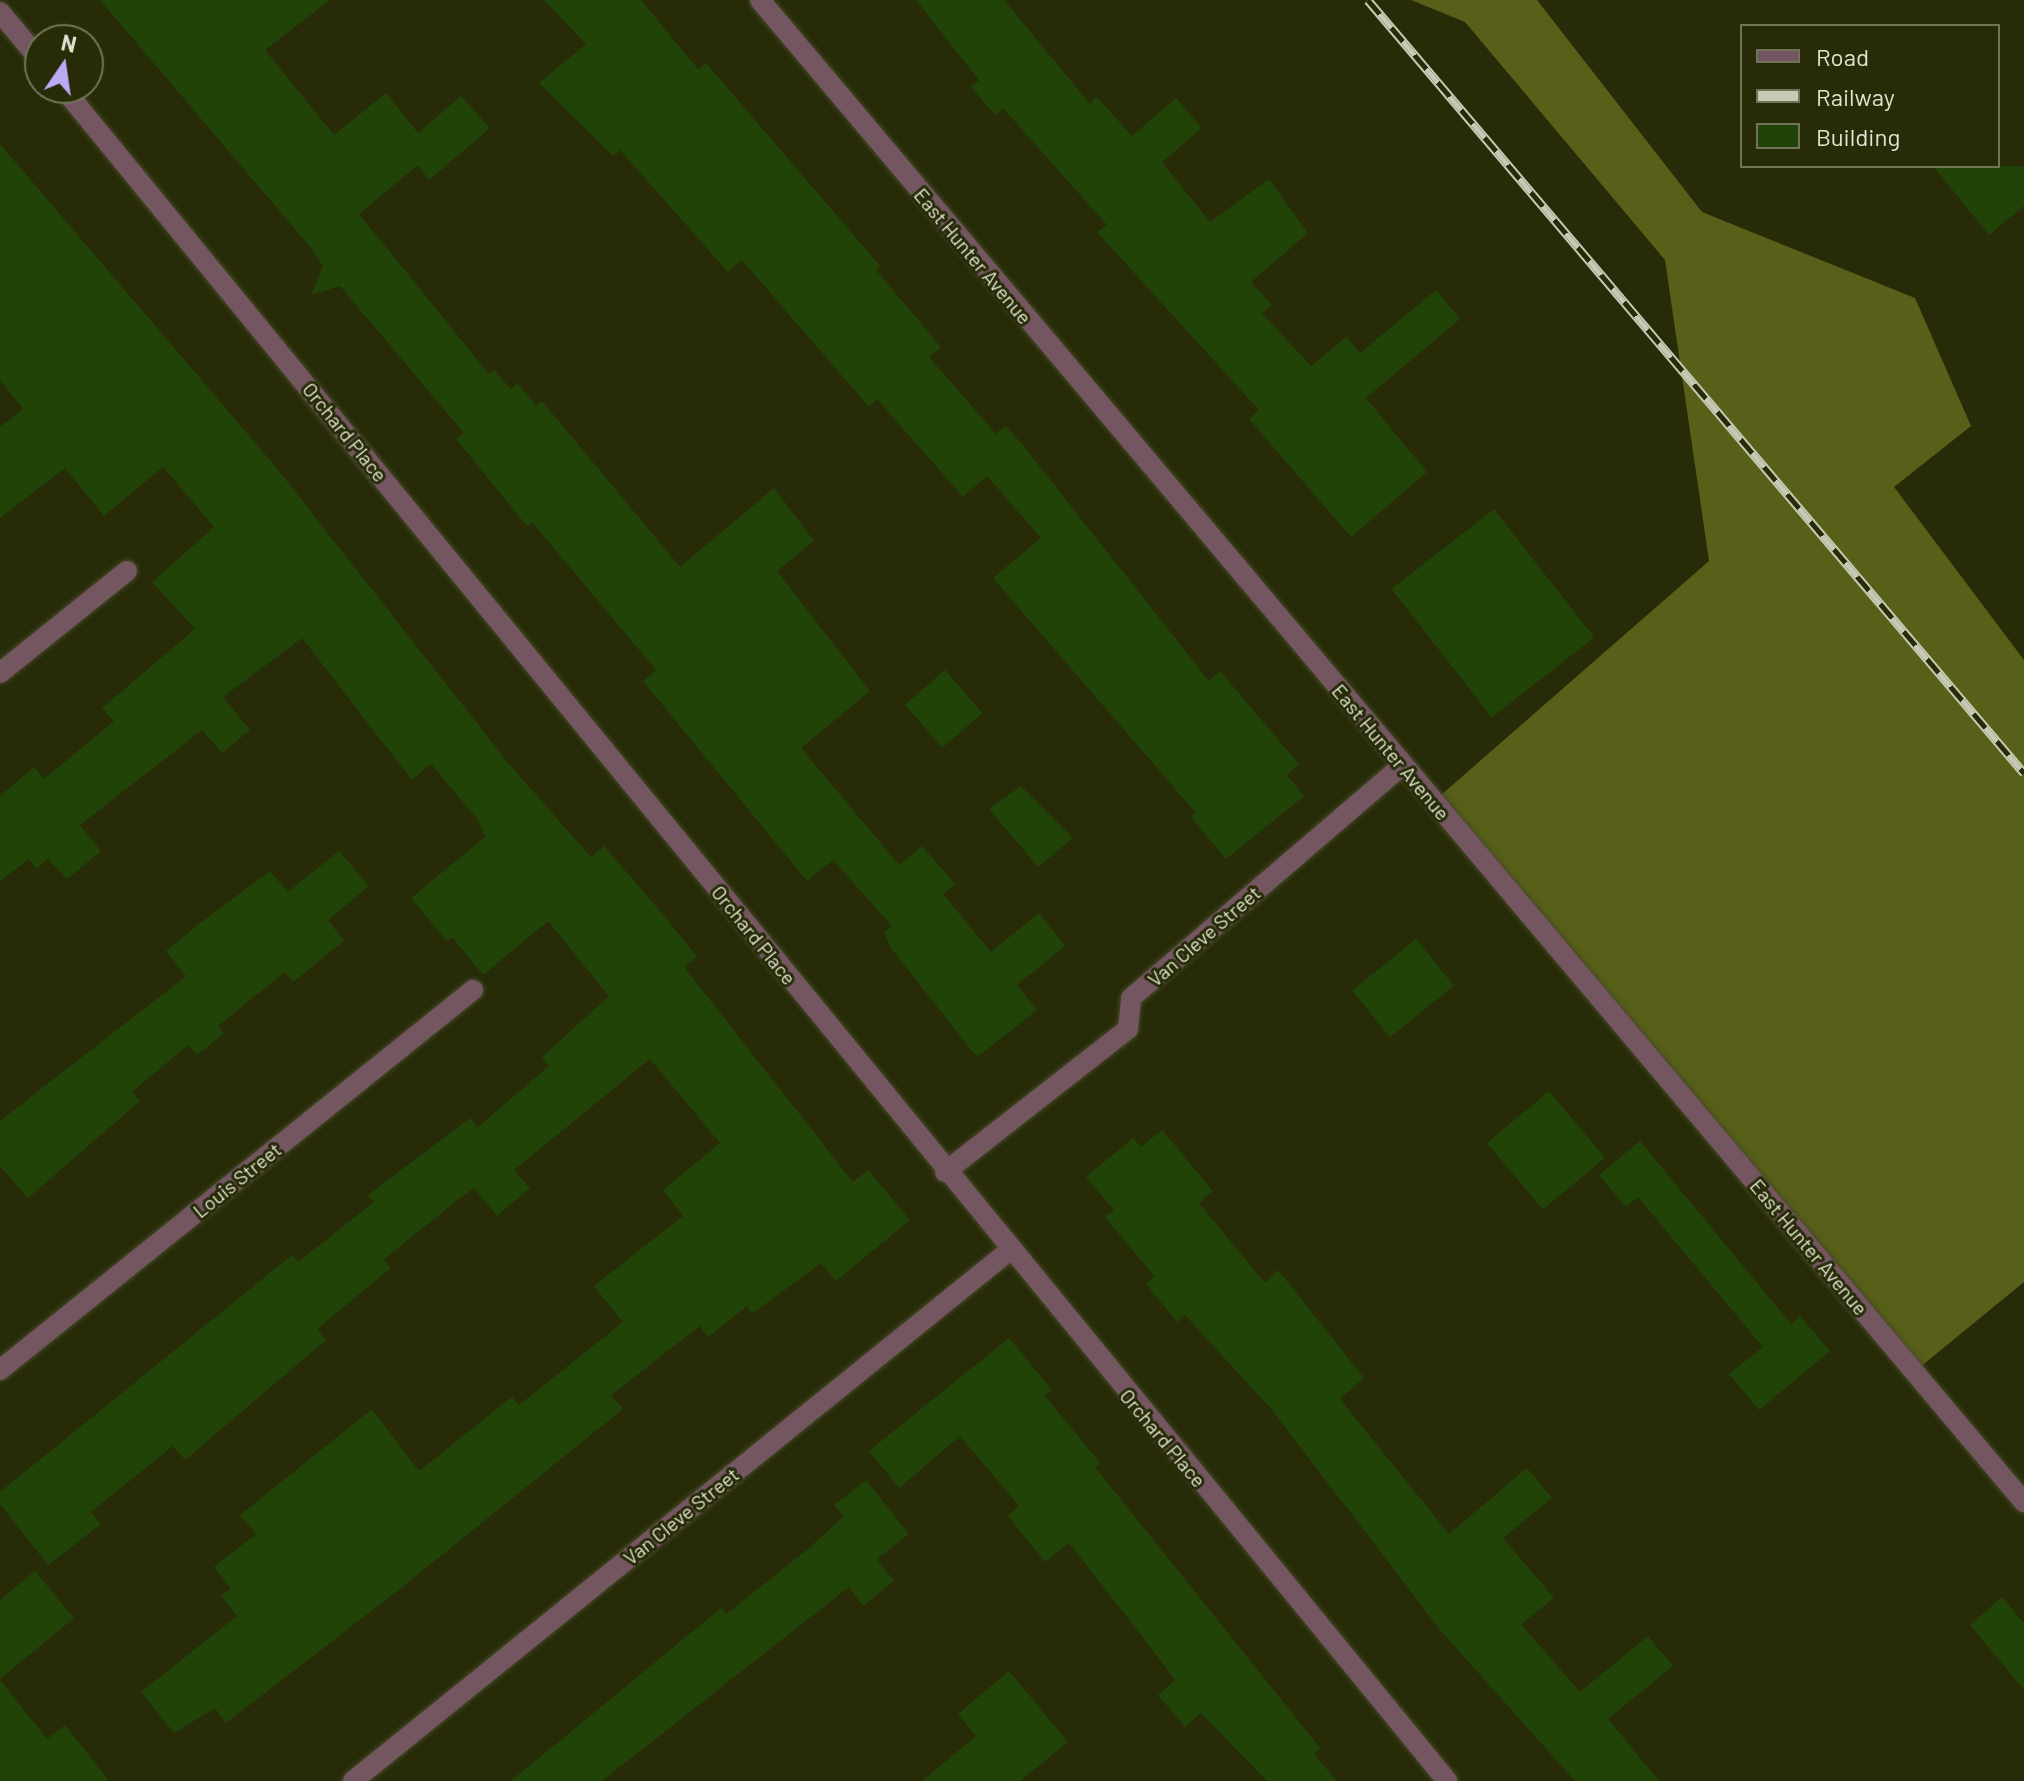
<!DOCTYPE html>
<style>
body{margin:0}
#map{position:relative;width:2024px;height:1781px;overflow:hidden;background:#272b08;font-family:Barlow,sans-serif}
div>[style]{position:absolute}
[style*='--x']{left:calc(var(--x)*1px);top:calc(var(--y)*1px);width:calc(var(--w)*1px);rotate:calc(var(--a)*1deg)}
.forest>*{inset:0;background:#585f18}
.building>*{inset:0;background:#224308;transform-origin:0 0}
.roads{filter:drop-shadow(0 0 2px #454828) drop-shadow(0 0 2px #454828)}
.minor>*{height:20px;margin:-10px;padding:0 10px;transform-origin:10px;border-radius:10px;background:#745661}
.rail>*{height:9px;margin-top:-4.5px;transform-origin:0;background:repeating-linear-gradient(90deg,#272b08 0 18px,#c6c9b4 0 36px);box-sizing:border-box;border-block:2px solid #c6c9b4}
span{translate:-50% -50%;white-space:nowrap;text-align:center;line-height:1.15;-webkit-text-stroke:6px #272b08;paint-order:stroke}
.street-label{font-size:20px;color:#e0e3d0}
.legend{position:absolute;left:1740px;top:24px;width:260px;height:144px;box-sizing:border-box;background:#272b08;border:2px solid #717558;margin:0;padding:10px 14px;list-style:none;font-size:24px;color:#e0e3d0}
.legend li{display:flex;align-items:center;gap:16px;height:40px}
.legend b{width:40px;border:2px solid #717558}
.north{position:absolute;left:24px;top:24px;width:80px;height:80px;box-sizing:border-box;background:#272b08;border:2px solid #717558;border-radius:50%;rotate:13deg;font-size:22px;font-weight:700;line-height:32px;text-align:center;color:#e0e3d0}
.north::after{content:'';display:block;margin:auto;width:28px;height:36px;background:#bcaaf5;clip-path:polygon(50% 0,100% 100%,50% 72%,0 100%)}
</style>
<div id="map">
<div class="forest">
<div style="clip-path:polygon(1411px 0,1537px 0,1702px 212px,1915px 298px,1971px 426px,1894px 487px,2024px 660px,2024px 1282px,1914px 1372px,1433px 802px,1709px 561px,1665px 260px,1465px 22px)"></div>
</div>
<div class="building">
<div style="clip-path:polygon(100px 0,330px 0,265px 50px,334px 135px,386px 93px,418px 133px,461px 96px,490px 128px,429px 180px,418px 165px,359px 214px,489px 374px,494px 370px,511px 389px,517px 383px,536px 405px,542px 401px,680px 567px,774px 488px,814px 541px,777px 571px,870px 691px,801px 748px,899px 865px,922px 846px,955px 884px,943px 894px,991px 952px,1039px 913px,1065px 946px,1017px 985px,1037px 1010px,977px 1057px,890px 947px,884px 932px,892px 926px,833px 860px,807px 881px,643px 681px,656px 670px,532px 522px,527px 526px,456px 439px,464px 433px,340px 286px,311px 295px,323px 266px,312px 249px)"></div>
<div style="clip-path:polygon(544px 0,641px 0,698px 69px,706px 63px,880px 266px,876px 270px,941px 347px,929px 357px,996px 434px,1006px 426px,1022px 444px,1209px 681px,1220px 671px,1299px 764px,1287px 775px,1304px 796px,1226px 859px,1191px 817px,1196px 813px,993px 578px,1041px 538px,987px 476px,963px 497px,877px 399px,869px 407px,742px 260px,728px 272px,620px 150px,613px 156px,539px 83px,586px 44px)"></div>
<div style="clip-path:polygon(916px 0,1004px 0,1090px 104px,1097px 97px,1132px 136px,1176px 98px,1202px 128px,1162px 162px,1210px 222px,1269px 179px,1308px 233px,1251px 282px,1272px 305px,1262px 313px,1311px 366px,1346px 337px,1360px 353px,1436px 290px,1460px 319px,1366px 398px,1427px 472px,1351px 537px,1249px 419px,1259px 410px,1097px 232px,1107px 225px,1003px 108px,995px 115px,971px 87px,979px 80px)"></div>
<div style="clip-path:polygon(0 144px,275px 466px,509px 764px,591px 857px,604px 846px,666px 918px,697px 957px,684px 967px,853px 1182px,868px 1170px,910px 1220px,836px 1281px,821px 1263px,752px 1314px,747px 1306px,708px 1337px,700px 1326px,611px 1395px,623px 1409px,396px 1592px,226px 1723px,215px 1708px,174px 1733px,141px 1692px,237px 1616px,221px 1596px,231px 1588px,214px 1567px,256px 1534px,240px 1515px,372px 1409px,419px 1471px,512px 1397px,519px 1405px,623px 1322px,594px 1286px,683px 1216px,663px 1190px,720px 1143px,650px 1059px,514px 1170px,530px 1188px,497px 1216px,474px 1188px,459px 1199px,384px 1259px,391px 1268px,317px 1329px,326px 1340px,185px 1460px,173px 1446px,91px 1512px,101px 1524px,48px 1565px,0 1504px,0 1492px,292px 1255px,298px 1262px,374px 1202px,368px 1195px,470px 1118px,478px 1127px,549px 1066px,542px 1057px,609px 996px,548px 921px,483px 975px,452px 937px,447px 941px,411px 898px,485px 837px,478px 820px,431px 764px,412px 780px,302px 638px,223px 697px,250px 730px,222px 753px,202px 730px,80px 825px,101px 851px,67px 879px,48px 859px,36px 869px,29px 859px,0 881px,0 796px,34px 767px,44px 779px,114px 721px,102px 708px,195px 629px,152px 582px,214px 527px,163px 467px,104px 516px,65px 468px,0 518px,0 427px,23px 409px,0 380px)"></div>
<div style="clip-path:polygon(1933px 166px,2024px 166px,2024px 206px,1989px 235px)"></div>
<div style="left:1494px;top:509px;width:163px;height:130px;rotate:52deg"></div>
<div style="left:945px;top:670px;width:57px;height:53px;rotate:49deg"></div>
<div style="clip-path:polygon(1021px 786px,1073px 838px,1038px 867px,989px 809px)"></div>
<div style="clip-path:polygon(339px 851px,369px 886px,328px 920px,344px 941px,293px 982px,285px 972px,218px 1026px,224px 1033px,197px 1055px,188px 1045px,132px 1092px,140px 1101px,28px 1198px,0 1166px,0 1121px,186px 976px,166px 951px,199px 924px,270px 871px,288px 892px)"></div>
<div style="left:1416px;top:939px;width:60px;height:82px;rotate:51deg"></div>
<div style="left:1549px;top:1091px;width:87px;height:81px;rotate:50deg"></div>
<div style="clip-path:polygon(1162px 1130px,1213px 1191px,1199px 1203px,1265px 1283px,1278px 1270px,1364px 1378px,1340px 1399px,1449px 1534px,1527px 1468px,1552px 1498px,1503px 1538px,1554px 1598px,1521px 1624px,1580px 1692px,1648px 1636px,1673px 1666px,1608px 1719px,1659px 1781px,1575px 1781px,1441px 1631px,1272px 1410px,1185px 1315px,1177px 1322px,1146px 1284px,1155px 1277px,1105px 1217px,1114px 1210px,1086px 1177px,1133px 1138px,1141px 1147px)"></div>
<div style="clip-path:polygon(1640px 1141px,1791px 1324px,1800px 1316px,1830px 1351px,1759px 1410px,1729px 1374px,1763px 1347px,1638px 1197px,1626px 1207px,1599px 1175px)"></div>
<div style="clip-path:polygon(1009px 1338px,1052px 1390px,1045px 1396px,1100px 1463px,1095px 1467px,1321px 1749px,1314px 1754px,1337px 1781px,1267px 1781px,1201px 1713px,1185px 1727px,1158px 1695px,1175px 1680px,1145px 1640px,1069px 1543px,1045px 1562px,1008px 1516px,1019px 1506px,960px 1436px,899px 1488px,869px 1451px)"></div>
<div style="clip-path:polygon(866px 1480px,909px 1534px,877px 1559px,894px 1581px,863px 1606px,849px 1587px,602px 1781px,511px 1781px,721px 1608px,726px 1614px,808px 1549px,844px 1516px,834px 1505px)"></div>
<div style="clip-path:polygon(35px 1571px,74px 1618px,0 1679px,0 1600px)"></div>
<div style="clip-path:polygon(2002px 1597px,2024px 1623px,2024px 1690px,1970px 1625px)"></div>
<div style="clip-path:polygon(1009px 1671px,1068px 1742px,1020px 1781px,922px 1781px,976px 1736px,958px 1714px)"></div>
<div style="clip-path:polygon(0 1680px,47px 1739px,65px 1725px,109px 1781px,0 1781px)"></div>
</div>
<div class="roads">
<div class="minor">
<div style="--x:760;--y:0;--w:1963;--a:49.92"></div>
<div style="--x:0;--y:12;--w:62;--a:50.2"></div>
<div style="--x:63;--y:88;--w:2187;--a:50.73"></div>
<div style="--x:0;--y:673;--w:163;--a:-38.8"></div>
<div style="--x:945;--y:1172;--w:232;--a:-38"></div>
<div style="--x:1128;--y:1029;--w:31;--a:-84"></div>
<div style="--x:1131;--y:998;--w:358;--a:-40.6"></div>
<div style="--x:0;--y:1370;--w:607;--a:-38.78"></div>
<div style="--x:353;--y:1781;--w:843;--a:-38.94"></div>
</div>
</div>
<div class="rail">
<div style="--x:1368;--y:0;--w:1014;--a:49.68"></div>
</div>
<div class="street-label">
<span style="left:973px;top:256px;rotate:50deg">East Hunter Avenue</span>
<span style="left:345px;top:432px;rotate:51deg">Orchard Place</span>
<span style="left:1391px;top:752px;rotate:50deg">East Hunter Avenue</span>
<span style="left:754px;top:935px;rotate:51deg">Orchard Place</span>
<span style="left:1204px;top:936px;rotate:-41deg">Van Cleve Street</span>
<span style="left:237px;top:1180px;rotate:-39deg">Louis Street</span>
<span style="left:1809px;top:1247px;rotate:50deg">East Hunter Avenue</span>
<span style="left:1163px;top:1438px;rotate:50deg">Orchard Place</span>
<span style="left:681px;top:1516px;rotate:-39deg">Van Cleve Street</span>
</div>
<ul class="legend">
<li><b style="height:10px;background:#745661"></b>Road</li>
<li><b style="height:10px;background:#c6c9b4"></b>Railway</li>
<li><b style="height:22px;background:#224308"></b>Building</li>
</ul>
<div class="north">N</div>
</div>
